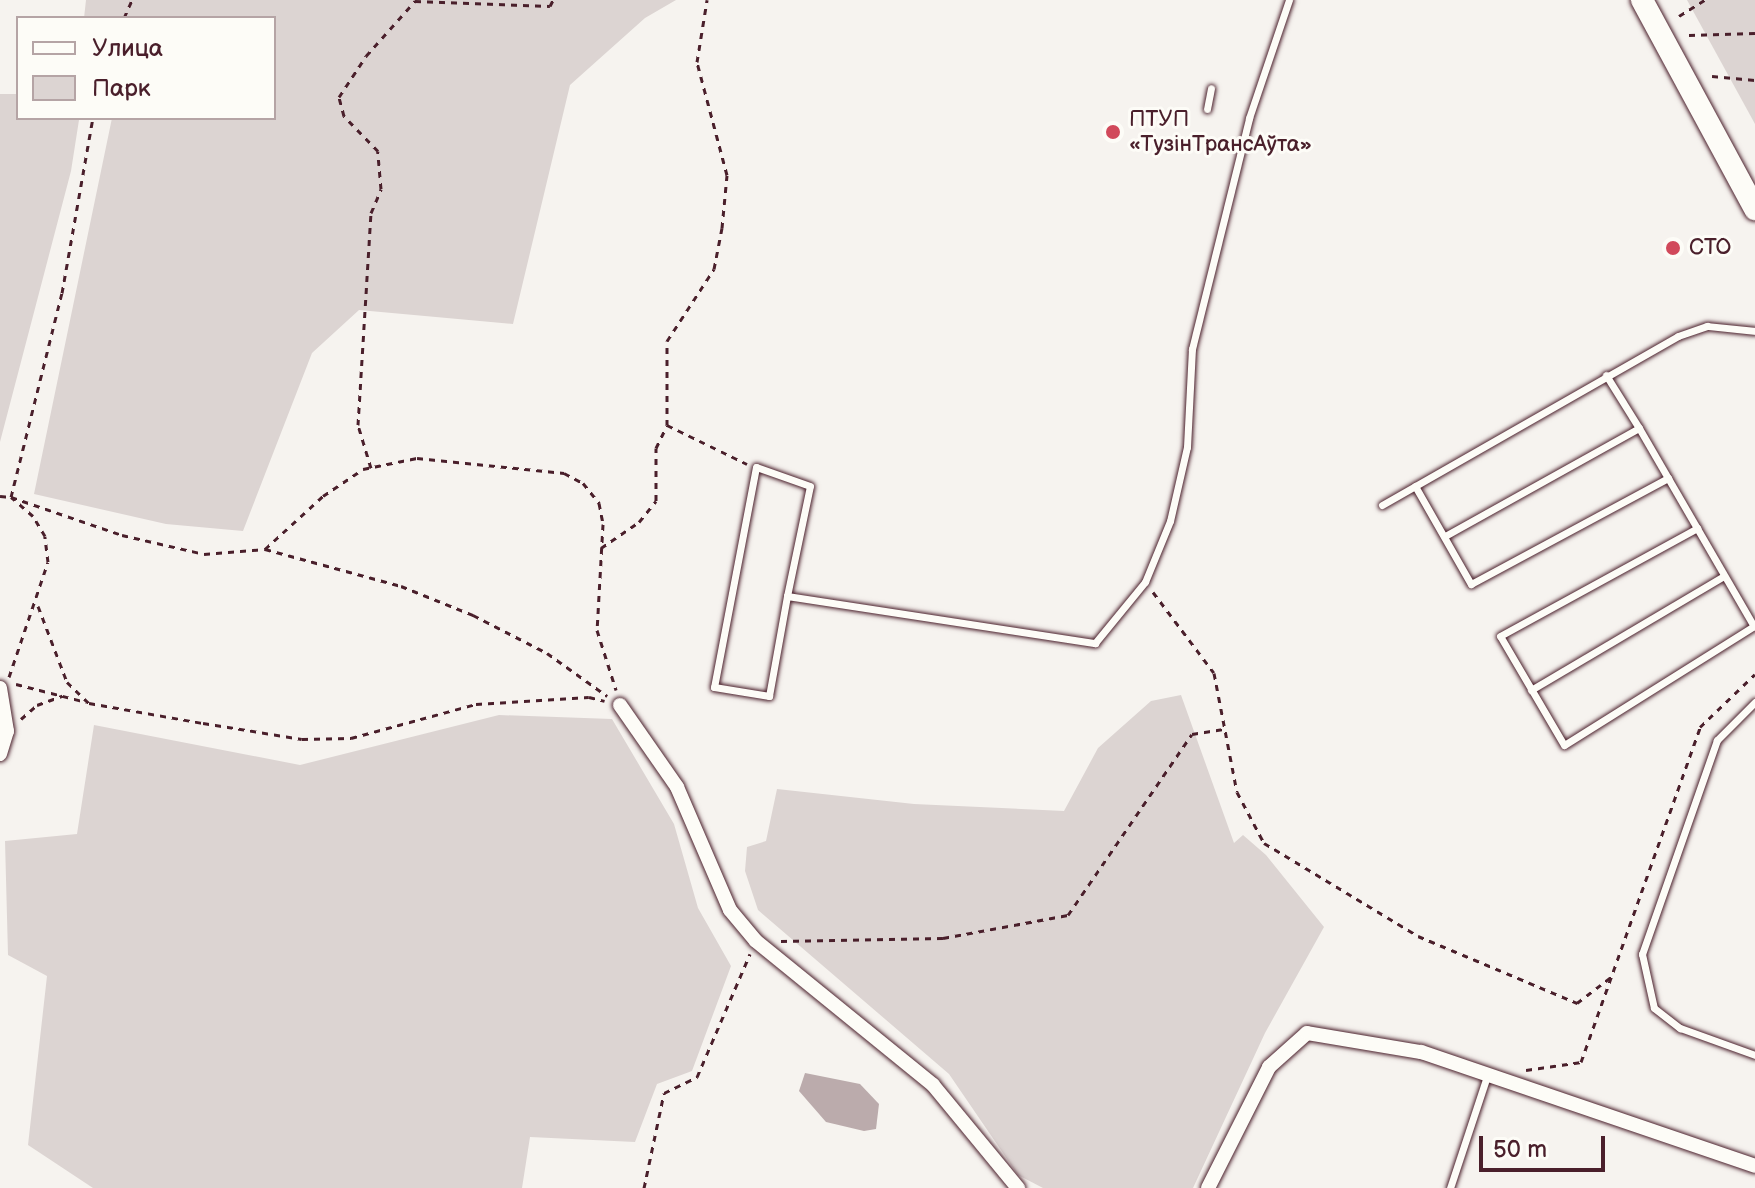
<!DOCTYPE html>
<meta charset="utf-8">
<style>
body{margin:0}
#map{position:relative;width:1755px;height:1188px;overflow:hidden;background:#f6f3ef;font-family:"Balsamiq Sans",sans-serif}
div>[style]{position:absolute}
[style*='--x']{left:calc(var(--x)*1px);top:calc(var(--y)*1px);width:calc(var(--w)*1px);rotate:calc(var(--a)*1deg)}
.green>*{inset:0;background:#dcd4d2}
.water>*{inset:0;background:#bbabac}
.path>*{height:3px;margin-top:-1.5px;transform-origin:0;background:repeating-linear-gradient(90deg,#4a1f2b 0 6px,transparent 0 12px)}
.roads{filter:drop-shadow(0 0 2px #4a1f2b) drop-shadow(0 0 2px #4a1f2b)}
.lane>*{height:7px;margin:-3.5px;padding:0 3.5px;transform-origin:3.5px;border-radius:3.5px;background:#fdfcf7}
.street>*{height:14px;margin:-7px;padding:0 7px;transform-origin:7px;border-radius:7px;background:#fdfcf7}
.secondary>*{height:22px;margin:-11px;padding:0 11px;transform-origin:11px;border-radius:11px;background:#fdfcf7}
.dots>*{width:22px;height:22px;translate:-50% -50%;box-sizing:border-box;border:4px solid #fdfcf7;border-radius:50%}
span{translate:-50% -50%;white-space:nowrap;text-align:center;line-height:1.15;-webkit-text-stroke:6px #fdfcf7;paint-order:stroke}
.poi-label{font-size:22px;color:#4a1f2b}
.left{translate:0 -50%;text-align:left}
.legend{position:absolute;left:16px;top:16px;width:260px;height:104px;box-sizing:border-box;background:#fdfcf7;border:2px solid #b5a4a5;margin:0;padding:10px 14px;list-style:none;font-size:24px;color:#4a1f2b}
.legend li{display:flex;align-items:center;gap:16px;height:40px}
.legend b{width:40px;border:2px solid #b5a4a5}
.scale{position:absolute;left:1479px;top:1136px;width:126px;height:36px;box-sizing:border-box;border:4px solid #4a1f2b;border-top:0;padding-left:10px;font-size:24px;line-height:28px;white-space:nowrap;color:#4a1f2b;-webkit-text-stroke:6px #fdfcf7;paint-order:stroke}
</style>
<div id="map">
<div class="green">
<div style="clip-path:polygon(86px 0,676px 0,645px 18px,570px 85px,513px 324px,359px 310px,312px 353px,243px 531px,166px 524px,34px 494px,112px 118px,274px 118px,274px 18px,84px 18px)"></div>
<div style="clip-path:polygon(1687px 0,1755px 0,1755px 124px)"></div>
<div style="clip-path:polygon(0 94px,18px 94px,18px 118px,79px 120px,71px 171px,0 442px)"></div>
<div style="clip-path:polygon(1181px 695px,1234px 843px,1243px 835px,1266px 855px,1324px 927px,1265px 1033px,1193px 1188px,1043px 1188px,1018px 1175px,949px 1074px,758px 910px,745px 871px,747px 847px,766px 841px,777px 789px,914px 804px,1064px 811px,1098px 748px,1151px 701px)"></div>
<div style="clip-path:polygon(499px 715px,612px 719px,674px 824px,698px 908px,731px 966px,692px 1071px,657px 1084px,635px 1142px,530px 1137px,522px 1188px,93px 1188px,28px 1145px,47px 976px,8px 955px,5px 841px,77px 834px,94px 725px,300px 765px)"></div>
</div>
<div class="water">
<div style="clip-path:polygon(805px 1073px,860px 1084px,879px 1104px,876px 1129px,864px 1131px,826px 1122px,799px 1091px)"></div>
</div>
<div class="path">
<div style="--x:1679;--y:16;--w:31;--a:-32"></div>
<div style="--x:124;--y:18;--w:20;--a:-66"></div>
<div style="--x:1689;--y:35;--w:66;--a:-1.7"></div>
<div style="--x:1712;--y:76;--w:43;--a:5.3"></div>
<div style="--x:667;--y:425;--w:84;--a:-90"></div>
<div style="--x:667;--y:341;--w:86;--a:-56.9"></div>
<div style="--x:714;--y:269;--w:42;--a:-79"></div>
<div style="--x:722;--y:228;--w:53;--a:-84.6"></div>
<div style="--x:727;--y:175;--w:117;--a:-104.9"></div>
<div style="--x:697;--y:62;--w:63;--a:-80.8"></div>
<div style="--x:371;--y:468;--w:45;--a:-106.8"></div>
<div style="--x:358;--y:425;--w:212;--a:-86.5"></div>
<div style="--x:371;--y:213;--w:26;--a:-67"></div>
<div style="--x:381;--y:189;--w:38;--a:-95"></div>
<div style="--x:378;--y:151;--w:49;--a:-134.2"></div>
<div style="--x:344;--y:116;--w:20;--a:-105"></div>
<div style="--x:339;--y:97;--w:49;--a:-56.6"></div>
<div style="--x:366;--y:56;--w:74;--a:-48.3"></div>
<div style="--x:415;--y:1;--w:135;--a:2.1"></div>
<div style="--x:550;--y:6;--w:7;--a:-63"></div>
<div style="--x:0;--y:496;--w:11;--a:5"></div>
<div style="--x:11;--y:497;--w:210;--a:-76"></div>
<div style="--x:62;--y:293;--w:178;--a:-80"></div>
<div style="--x:601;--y:548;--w:46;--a:-34.4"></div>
<div style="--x:639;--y:522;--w:27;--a:-51"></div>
<div style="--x:656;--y:501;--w:53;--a:-90"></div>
<div style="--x:656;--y:448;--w:25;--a:-64"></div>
<div style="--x:667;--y:425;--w:89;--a:26"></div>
<div style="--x:265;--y:549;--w:141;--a:15.2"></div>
<div style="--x:401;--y:586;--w:78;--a:21.9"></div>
<div style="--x:473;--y:615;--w:83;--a:27.2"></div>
<div style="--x:547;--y:653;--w:74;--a:35.6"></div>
<div style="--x:1153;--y:592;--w:101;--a:53"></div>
<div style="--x:1214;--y:673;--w:121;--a:79.1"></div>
<div style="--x:1237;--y:792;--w:58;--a:62.1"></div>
<div style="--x:1264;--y:843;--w:180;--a:31.1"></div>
<div style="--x:1418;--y:936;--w:173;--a:22.8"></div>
<div style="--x:1577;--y:1003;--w:43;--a:-37.4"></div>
<div style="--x:38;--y:606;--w:81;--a:69.1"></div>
<div style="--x:67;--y:682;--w:30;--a:44"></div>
<div style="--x:89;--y:703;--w:116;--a:10"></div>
<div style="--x:203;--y:723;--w:100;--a:9.2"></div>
<div style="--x:302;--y:739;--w:49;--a:-1.2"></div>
<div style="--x:351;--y:738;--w:130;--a:-15.2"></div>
<div style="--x:476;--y:704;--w:113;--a:-3.5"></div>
<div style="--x:589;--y:697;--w:16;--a:14"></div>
<div style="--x:9;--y:677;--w:121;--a:-71.3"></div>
<div style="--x:48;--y:562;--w:26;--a:-97"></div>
<div style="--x:45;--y:536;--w:23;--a:-121"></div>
<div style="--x:33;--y:516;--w:29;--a:-139"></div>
<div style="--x:11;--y:497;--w:117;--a:18.9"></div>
<div style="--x:122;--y:535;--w:84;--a:13"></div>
<div style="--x:204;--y:554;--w:61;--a:-4.7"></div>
<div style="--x:265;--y:549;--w:79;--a:-42.4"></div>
<div style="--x:323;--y:496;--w:48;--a:-34"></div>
<div style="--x:363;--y:469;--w:55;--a:-11.5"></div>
<div style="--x:417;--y:458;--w:148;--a:5.8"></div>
<div style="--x:564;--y:473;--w:21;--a:28"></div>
<div style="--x:583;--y:483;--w:26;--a:51"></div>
<div style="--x:599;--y:503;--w:21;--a:79"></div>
<div style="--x:603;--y:524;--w:106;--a:93.2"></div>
<div style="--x:597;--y:630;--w:63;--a:72.4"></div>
<div style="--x:16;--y:684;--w:72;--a:14.4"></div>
<div style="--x:21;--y:719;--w:21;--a:-41"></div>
<div style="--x:37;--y:705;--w:27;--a:-20"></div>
<div style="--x:781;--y:941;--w:162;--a:-1.1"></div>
<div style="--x:943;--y:938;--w:127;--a:-10.4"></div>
<div style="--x:1068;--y:915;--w:219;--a:-55.6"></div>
<div style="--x:1192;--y:734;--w:32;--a:-9"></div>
<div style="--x:1526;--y:1070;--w:56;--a:-8.3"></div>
<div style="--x:1581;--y:1062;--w:356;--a:-70.4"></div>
<div style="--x:1700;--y:727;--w:76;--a:-43.9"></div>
<div style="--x:644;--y:1188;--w:97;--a:-78.1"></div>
<div style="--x:664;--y:1093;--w:37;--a:-26"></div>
<div style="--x:697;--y:1077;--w:134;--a:-66.7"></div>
</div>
<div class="roads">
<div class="lane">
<div style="--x:1207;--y:109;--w:21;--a:-79"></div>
<div style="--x:1606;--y:375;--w:62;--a:58.1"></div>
<div style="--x:1639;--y:428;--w:229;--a:59.9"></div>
<div style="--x:1754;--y:626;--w:224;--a:147.9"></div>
<div style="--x:1564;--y:745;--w:126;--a:-120.4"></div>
<div style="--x:1500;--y:636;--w:225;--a:-28.7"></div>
<div style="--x:1415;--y:486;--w:113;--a:60.3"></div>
<div style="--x:1471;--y:584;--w:224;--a:-28.3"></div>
<div style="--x:1382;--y:505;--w:341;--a:-29.7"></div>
<div style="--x:1678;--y:336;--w:31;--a:-19"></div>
<div style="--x:1707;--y:326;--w:48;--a:5.9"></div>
<div style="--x:1445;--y:536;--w:222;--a:-29.1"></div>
<div style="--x:787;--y:596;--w:112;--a:-78.2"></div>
<div style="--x:810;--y:486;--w:57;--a:-160.6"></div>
<div style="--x:756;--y:467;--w:224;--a:100.8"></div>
<div style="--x:714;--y:687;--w:56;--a:9.3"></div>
<div style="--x:769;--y:696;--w:102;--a:-79.8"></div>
<div style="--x:787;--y:596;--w:312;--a:8.7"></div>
<div style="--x:1095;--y:643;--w:79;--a:-50.7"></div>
<div style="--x:1145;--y:582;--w:66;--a:-67.7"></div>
<div style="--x:1170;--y:521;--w:76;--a:-77.1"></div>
<div style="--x:1187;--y:447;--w:98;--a:-87.1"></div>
<div style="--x:1192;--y:349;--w:238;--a:-76.1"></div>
<div style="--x:1249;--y:118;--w:125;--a:-71.3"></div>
<div style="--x:1531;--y:690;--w:224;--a:-30.6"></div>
<div style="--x:1755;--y:702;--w:54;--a:135"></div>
<div style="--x:1717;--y:740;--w:227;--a:109.3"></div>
<div style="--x:1642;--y:954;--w:55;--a:77.5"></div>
<div style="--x:1654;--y:1008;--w:33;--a:38"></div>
<div style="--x:1680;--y:1028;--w:80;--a:19.8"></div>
<div style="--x:1450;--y:1188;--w:118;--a:-71.7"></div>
</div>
<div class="street">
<div style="--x:0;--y:688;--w:44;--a:80.8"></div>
<div style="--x:7;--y:731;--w:24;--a:107"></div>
<div style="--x:620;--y:705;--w:100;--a:55.2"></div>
<div style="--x:677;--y:787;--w:134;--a:66.7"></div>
<div style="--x:730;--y:910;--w:40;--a:50"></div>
<div style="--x:756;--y:941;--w:228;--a:39.1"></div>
<div style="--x:933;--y:1085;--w:134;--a:50.5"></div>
<div style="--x:1208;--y:1188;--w:136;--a:-63.2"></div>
<div style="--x:1269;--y:1067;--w:51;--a:-41.8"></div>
<div style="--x:1307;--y:1033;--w:116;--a:9.5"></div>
<div style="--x:1421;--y:1052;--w:353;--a:18.8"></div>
</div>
<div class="secondary">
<div style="--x:1642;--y:0;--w:238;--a:61.6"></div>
</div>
</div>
<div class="dots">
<div style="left:1113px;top:132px;background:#d1495b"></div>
<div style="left:1673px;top:248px;background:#d1495b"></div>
</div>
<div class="poi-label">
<span class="left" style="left:1129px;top:132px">ПТУП<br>«ТузінТрансАўта»</span>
<span class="left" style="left:1689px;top:248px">СТО</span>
</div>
<ul class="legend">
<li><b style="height:10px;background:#fdfcf7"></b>Улица</li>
<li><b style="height:22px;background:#dcd4d2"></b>Парк</li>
</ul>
<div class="scale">50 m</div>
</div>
